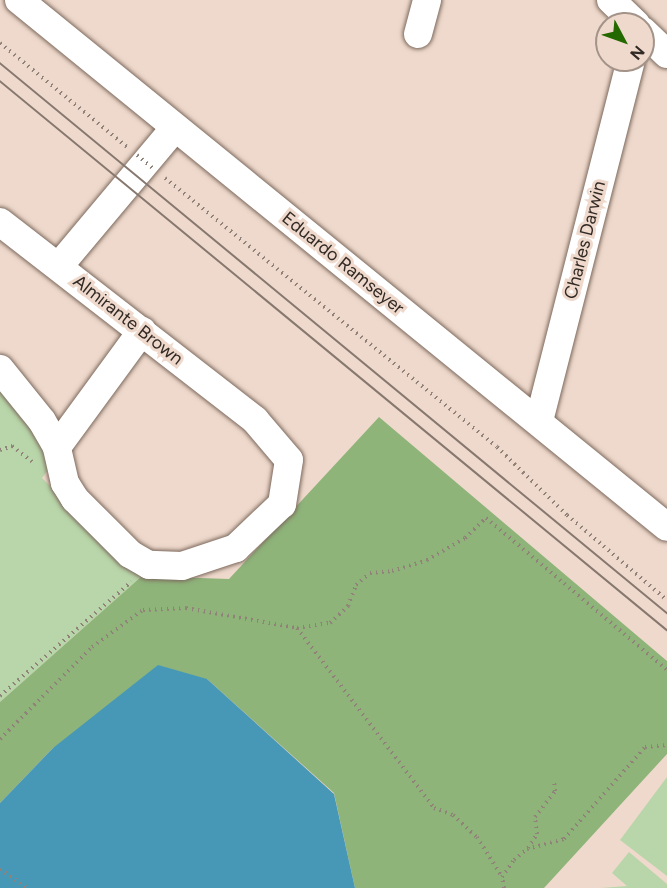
<!DOCTYPE html>
<style>
body{margin:0}
#map{position:relative;width:667px;height:888px;overflow:hidden;background:#efd9cc;font-family:Figtree,sans-serif}
div>[style]{position:absolute}
[style*='--x']{left:calc(var(--x)*1px);top:calc(var(--y)*1px);width:calc(var(--w)*1px);rotate:calc(var(--a)*1deg)}
.green>*{inset:0;background:#b8d6a9}
.forest>*{inset:0;background:#8eb47a}
.water>*{inset:0;background:#4798b7}
.path>*{height:4px;margin-top:-2px;transform-origin:0;background:repeating-linear-gradient(90deg,#918279 0 1.5px,transparent 0 6px)}
.roads{filter:drop-shadow(0 0 2px #7c695d) drop-shadow(0 0 2px #7c695d)}
.minor>*{height:28px;margin:-14px;padding:0 14px;transform-origin:14px;border-radius:14px;background:#fff}
.tram>*{height:1.5px;margin:-0.75px;padding:0 0.75px;transform-origin:0.75px;border-radius:0.75px;background:#86786f}
.path-bridge>*{height:4px;margin-top:-2px;transform-origin:0;background:repeating-linear-gradient(90deg,#918279 0 1.5px,transparent 0 6px)}
span{translate:-50% -50%;white-space:nowrap;text-align:center;line-height:1.15;-webkit-text-stroke:6px #efd9cc;paint-order:stroke}
.street-label{font-size:18px;color:#322a25}
.north{position:absolute;left:595px;top:12px;width:60px;height:60px;box-sizing:border-box;background:#efd9cc;border:2px solid #a39389;border-radius:50%;rotate:131deg;font-size:16px;font-weight:700;line-height:24px;text-align:center;color:#322a25}
.north::after{content:'';display:block;margin:auto;width:21px;height:27px;background:#246800;clip-path:polygon(50% 0,100% 100%,50% 72%,0 100%)}
</style>
<div id="map">
<div class="green">
<div style="clip-path:polygon(0 383px,31px 424px,50px 467px,42px 478px,142px 576px,0 702px)"></div>
<div style="clip-path:polygon(667px 777px,667px 876px,620px 840px)"></div>
<div style="clip-path:polygon(629px 852px,667px 884px,667px 888px,601px 888px,627px 886px,612px 873px)"></div>
</div>
<div class="forest">
<div style="clip-path:polygon(379px 417px,667px 661px,667px 754px,544px 888px,355px 888px,334px 793px,207px 679px,53px 748px,0 803px,0 702px,142px 576px,229px 579px)"></div>
</div>
<div class="water">
<div style="clip-path:polygon(158px 665px,207px 679px,334px 794px,355px 888px,0 888px,0 803px,53px 748px)"></div>
</div>
<div class="path">
<div style="--x:0;--y:43;--w:164;--a:39.3"></div>
<div style="--x:165;--y:178;--w:427;--a:39"></div>
<div style="--x:497;--y:447;--w:98;--a:44.2"></div>
<div style="--x:567;--y:515;--w:131;--a:40.4"></div>
<div style="--x:0;--y:450;--w:13;--a:-18"></div>
<div style="--x:12;--y:446;--w:28;--a:38"></div>
<div style="--x:297;--y:628;--w:33;--a:-9"></div>
<div style="--x:330;--y:623;--w:25;--a:-43"></div>
<div style="--x:348;--y:606;--w:22;--a:-69"></div>
<div style="--x:356;--y:585;--w:18;--a:-41"></div>
<div style="--x:370;--y:573;--w:22;--a:-5"></div>
<div style="--x:392;--y:571;--w:37;--a:-17"></div>
<div style="--x:427;--y:560;--w:44;--a:-30.1"></div>
<div style="--x:465;--y:538;--w:29;--a:-44"></div>
<div style="--x:486;--y:518;--w:236;--a:40"></div>
<div style="--x:0;--y:696;--w:174;--a:-41"></div>
<div style="--x:0;--y:739;--w:130;--a:-45"></div>
<div style="--x:92;--y:647;--w:63;--a:-36"></div>
<div style="--x:143;--y:610;--w:43;--a:-2.7"></div>
<div style="--x:186;--y:608;--w:113;--a:10.2"></div>
<div style="--x:297;--y:628;--w:226;--a:52.7"></div>
<div style="--x:434;--y:808;--w:20;--a:20"></div>
<div style="--x:453;--y:815;--w:33;--a:43"></div>
<div style="--x:477;--y:837;--w:47;--a:58"></div>
<div style="--x:528;--y:848;--w:17;--a:-57"></div>
<div style="--x:537;--y:834;--w:17;--a:-97"></div>
<div style="--x:535;--y:817;--w:33;--a:-52"></div>
<div style="--x:555;--y:791;--w:10;--a:-96"></div>
<div style="--x:0;--y:869;--w:33;--a:35"></div>
<div style="--x:504;--y:888;--w:11;--a:-100"></div>
<div style="--x:502;--y:877;--w:21;--a:-55"></div>
<div style="--x:514;--y:860;--w:17;--a:-40"></div>
<div style="--x:527;--y:849;--w:38;--a:-15"></div>
<div style="--x:564;--y:839;--w:123;--a:-48.6"></div>
<div style="--x:645;--y:747;--w:22;--a:-5"></div>
</div>
<div class="roads">
<div class="minor">
<div style="--x:19;--y:0;--w:835;--a:39.12"></div>
<div style="--x:611;--y:0;--w:35;--a:44"></div>
<div style="--x:643;--y:31;--w:33;--a:44"></div>
<div style="--x:418;--y:34;--w:35;--a:-75"></div>
<div style="--x:0;--y:222;--w:323;--a:37.8"></div>
<div style="--x:255;--y:420;--w:52;--a:49.6"></div>
<div style="--x:289;--y:460;--w:45;--a:99"></div>
<div style="--x:282;--y:504;--w:64;--a:136.3"></div>
<div style="--x:236;--y:548;--w:57;--a:161.6"></div>
<div style="--x:182;--y:566;--w:33;--a:-178"></div>
<div style="--x:149;--y:565;--w:22;--a:-150"></div>
<div style="--x:130;--y:554;--w:78;--a:-135"></div>
<div style="--x:75;--y:499;--w:19;--a:-122"></div>
<div style="--x:65;--y:483;--w:37;--a:-103"></div>
<div style="--x:57;--y:447;--w:30;--a:-120"></div>
<div style="--x:42;--y:421;--w:67;--a:-128.9"></div>
<div style="--x:59;--y:266;--w:180;--a:-50"></div>
<div style="--x:539;--y:421;--w:373;--a:-75.7"></div>
<div style="--x:57;--y:447;--w:144;--a:-53.8"></div>
</div>
</div>
<div class="tram">
<div style="--x:0;--y:63;--w:865;--a:39.51"></div>
<div style="--x:0;--y:81;--w:864;--a:39.46"></div>
</div>
<div class="path-bridge">
<div style="--x:137;--y:155;--w:23;--a:40"></div>
</div>
<div class="street-label">
<span style="left:585px;top:240px;rotate:-76deg">Charles Darwin</span>
<span style="left:343px;top:263px;rotate:39deg">Eduardo Ramseyer</span>
<span style="left:128px;top:320px;rotate:38deg">Almirante Brown</span>
</div>
<div class="north">N</div>
</div>
